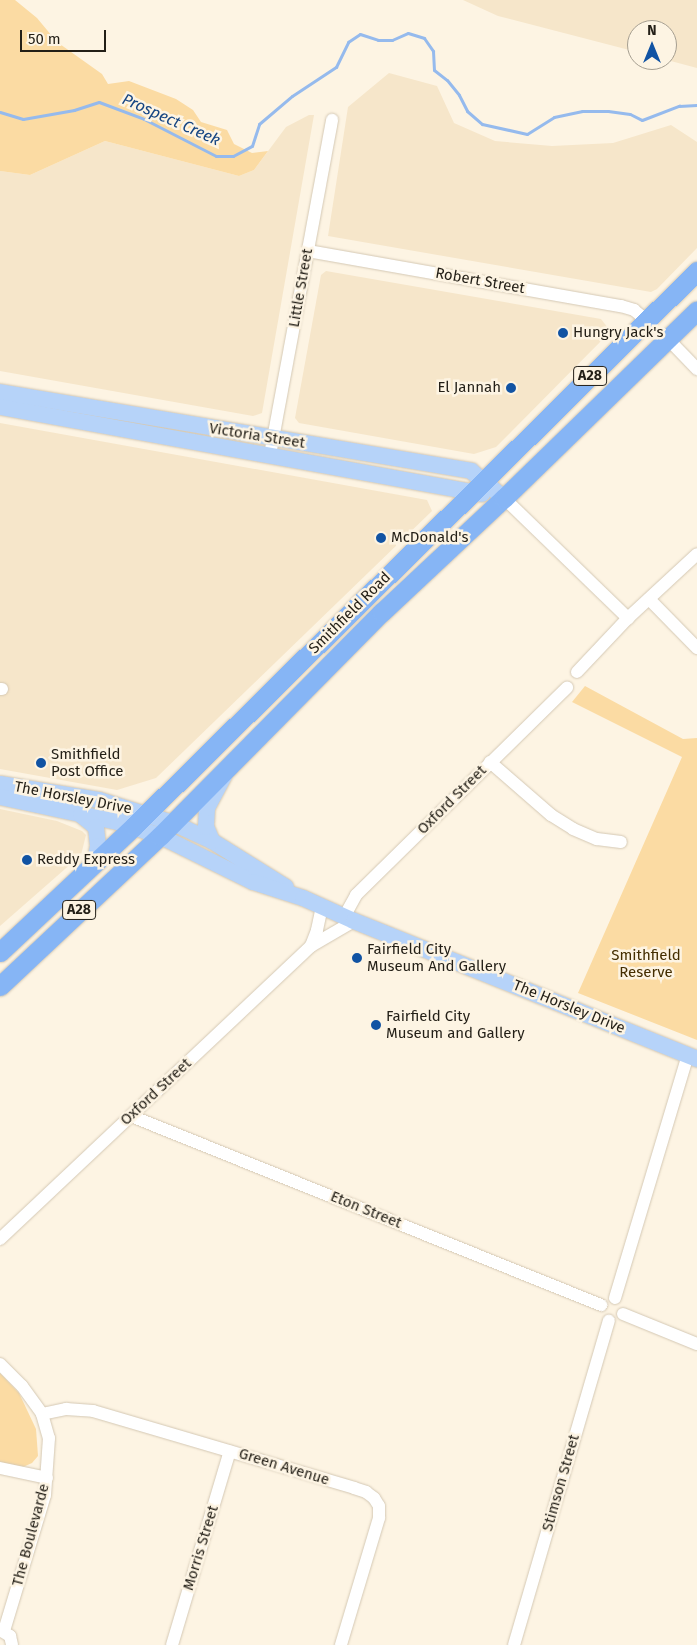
<!DOCTYPE html>
<style>
body{margin:0}
#map{position:relative;width:697px;height:1645px;overflow:hidden;background:#fdf4e3;font-family:"Fira Sans",sans-serif}
div>[style]{position:absolute}
[style*='--x']{left:calc(var(--x)*1px);top:calc(var(--y)*1px);width:calc(var(--w)*1px);rotate:calc(var(--a)*1deg)}
.built>*{inset:0;background:#f6e6ca}
.green>*{inset:0;background:#fbdba3}
.stream>*{height:3px;margin:-1.5px;padding:0 1.5px;transform-origin:1.5px;border-radius:1.5px;background:#95baed}
.roads{filter:drop-shadow(0 0 1px #d4c8b4) drop-shadow(0 0 1px #d4c8b4)}
.minor>*{height:12px;margin:-6px;padding:0 6px;transform-origin:6px;border-radius:6px;background:#fff}
.major>*{height:16px;margin:-8px;padding:0 8px;transform-origin:8px;border-radius:8px;background:#b6d3f9}
.highway>*{height:19px;margin:-9.5px;padding:0 9.5px;transform-origin:9.5px;border-radius:9.5px;background:#86b5f5}
.dots>*{width:14px;height:14px;translate:-50% -50%;box-sizing:border-box;border:2px solid #fdf4e3;border-radius:50%}
span{translate:-50% -50%;white-space:nowrap;text-align:center;line-height:1.15;-webkit-text-stroke:5px #fdf4e3;paint-order:stroke}
.shield-label span{padding:1px 4px;background:#fdf4e3;border:1px solid;border-radius:4px;-webkit-text-stroke-width:0}
.shield-label{font-size:14px;color:#231f17;font-weight:700}
.street-label{font-size:15px;color:#231f17}
.poi-label{font-size:15px;color:#231f17}
.left{translate:0 -50%;text-align:left}
.right{translate:-100% -50%;text-align:right}
.park-label{font-size:15px;color:#442e00}
.water-label{font-size:16px;color:#164582;font-style:italic}
.north{position:absolute;left:627px;top:20px;width:50px;height:50px;box-sizing:border-box;background:#fdf4e3;border:1px solid #a69f91;border-radius:50%;rotate:0deg;font-size:14px;font-weight:700;line-height:20px;text-align:center;color:#231f17}
.north::after{content:'';display:block;margin:auto;width:18px;height:22px;background:#1153a3;clip-path:polygon(50% 0,100% 100%,50% 72%,0 100%)}
.scale{position:absolute;left:20px;top:30px;width:86px;height:22px;box-sizing:border-box;border:2px solid #231f17;border-top:0;padding-left:6px;font-size:15px;line-height:18px;white-space:nowrap;color:#231f17;-webkit-text-stroke:4px #fdf4e3;paint-order:stroke}
</style>
<div id="map">
<div class="built">
<div style="clip-path:polygon(463px 0,697px 0,697px 68px,667px 60px,667px 30px,637px 30px,637px 52px,498px 16px)"></div>
<div style="clip-path:polygon(389px 73px,437px 86px,454px 123px,495px 141px,552px 146px,613px 143px,671px 125px,697px 142px,697px 248px,657px 289px,651px 292px,328px 236px,348px 107px)"></div>
<div style="clip-path:polygon(309px 115px,314px 115px,262px 413px,253px 416px,0 371px,0 171px,30px 175px,105px 141px,239px 176px,254px 170px,286px 127px)"></div>
<div style="clip-path:polygon(326px 271px,601px 319px,608px 328px,608px 334px,496px 447px,474px 454px,299px 423px,295px 418px,321px 275px)"></div>
<div style="clip-path:polygon(0 423px,427px 500px,432px 511px,156px 778px,117px 790px,0 769px)"></div>
<div style="clip-path:polygon(0 809px,57px 821px,82px 831px,86px 835px,81px 855px,0 926px)"></div>
</div>
<div class="green">
<div style="clip-path:polygon(0 0,15px 0,37px 18px,57px 42px,102px 74px,108px 84px,129px 81px,176px 99px,193px 110px,201px 122px,227px 130px,234px 144px,252px 153px,268px 151px,254px 170px,239px 176px,105px 141px,30px 175px,0 171px)"></div>
<div style="clip-path:polygon(585px 686px,683px 739px,697px 738px,697px 1040px,578px 993px,682px 757px,572px 702px)"></div>
<div style="clip-path:polygon(0 1373px,19px 1393px,36px 1429px,38px 1456px,32px 1463px,23px 1467px,0 1463px)"></div>
</div>
<div class="stream">
<div style="--x:0;--y:112;--w:24;--a:17"></div>
<div style="--x:23;--y:119;--w:52;--a:-10"></div>
<div style="--x:74;--y:110;--w:26;--a:-18"></div>
<div style="--x:99;--y:102;--w:48;--a:20.7"></div>
<div style="--x:144;--y:119;--w:81;--a:27.2"></div>
<div style="--x:216;--y:156;--w:17;--a:0"></div>
<div style="--x:233;--y:156;--w:21;--a:-28"></div>
<div style="--x:252;--y:146;--w:23;--a:-72"></div>
<div style="--x:259;--y:124;--w:43;--a:-40.3"></div>
<div style="--x:292;--y:96;--w:53;--a:-33.4"></div>
<div style="--x:336;--y:67;--w:28;--a:-64"></div>
<div style="--x:348;--y:42;--w:14;--a:-34"></div>
<div style="--x:360;--y:34;--w:19;--a:18"></div>
<div style="--x:378;--y:40;--w:14;--a:0"></div>
<div style="--x:392;--y:40;--w:17;--a:-24"></div>
<div style="--x:408;--y:33;--w:17;--a:17"></div>
<div style="--x:424;--y:38;--w:16;--a:55"></div>
<div style="--x:433;--y:51;--w:19;--a:87"></div>
<div style="--x:434;--y:70;--w:16;--a:38"></div>
<div style="--x:447;--y:80;--w:19;--a:51"></div>
<div style="--x:459;--y:95;--w:18;--a:63"></div>
<div style="--x:467;--y:111;--w:20;--a:41"></div>
<div style="--x:482;--y:124;--w:46;--a:12.5"></div>
<div style="--x:527;--y:134;--w:32;--a:-32"></div>
<div style="--x:554;--y:117;--w:29;--a:-12"></div>
<div style="--x:582;--y:111;--w:26;--a:0"></div>
<div style="--x:608;--y:111;--w:22;--a:8"></div>
<div style="--x:630;--y:114;--w:13;--a:27"></div>
<div style="--x:642;--y:120;--w:40;--a:-21"></div>
<div style="--x:679;--y:106;--w:18;--a:-3"></div>
</div>
<div class="roads">
<div class="minor">
<div style="--x:308;--y:251;--w:318;--a:10"></div>
<div style="--x:621;--y:306;--w:14;--a:17"></div>
<div style="--x:634;--y:310;--w:17;--a:40"></div>
<div style="--x:668;--y:339;--w:42;--a:46"></div>
<div style="--x:270;--y:455;--w:341;--a:-79.5"></div>
<div style="--x:504;--y:498;--w:173;--a:44.1"></div>
<div style="--x:649;--y:599;--w:69;--a:45.6"></div>
<div style="--x:577;--y:672;--w:74;--a:-46.6"></div>
<div style="--x:628;--y:618;--w:94;--a:-42.8"></div>
<div style="--x:0;--y:689;--w:2;--a:0"></div>
<div style="--x:490;--y:762;--w:81;--a:41"></div>
<div style="--x:551;--y:815;--w:26;--a:32"></div>
<div style="--x:573;--y:829;--w:26;--a:23"></div>
<div style="--x:597;--y:839;--w:24;--a:7"></div>
<div style="--x:344;--y:917;--w:25;--a:-61"></div>
<div style="--x:356;--y:895;--w:296;--a:-44.5"></div>
<div style="--x:311;--y:946;--w:17;--a:-69"></div>
<div style="--x:317;--y:930;--w:24;--a:-78"></div>
<div style="--x:131;--y:1116;--w:507;--a:21.91"></div>
<div style="--x:0;--y:1239;--w:427;--a:-43.3"></div>
<div style="--x:311;--y:946;--w:50;--a:-30.2"></div>
<div style="--x:615;--y:1298;--w:254;--a:-73.3"></div>
<div style="--x:623;--y:1314;--w:80;--a:22.1"></div>
<div style="--x:0;--y:1364;--w:31;--a:45"></div>
<div style="--x:22;--y:1386;--w:34;--a:54"></div>
<div style="--x:42;--y:1414;--w:25;--a:74"></div>
<div style="--x:49;--y:1438;--w:57;--a:94"></div>
<div style="--x:45;--y:1495;--w:142;--a:106.8"></div>
<div style="--x:42;--y:1414;--w:25;--a:-12"></div>
<div style="--x:66;--y:1409;--w:27;--a:4"></div>
<div style="--x:93;--y:1411;--w:272;--a:16.4"></div>
<div style="--x:354;--y:1488;--w:13;--a:18"></div>
<div style="--x:366;--y:1492;--w:10;--a:37"></div>
<div style="--x:374;--y:1498;--w:9;--a:58"></div>
<div style="--x:379;--y:1506;--w:12;--a:90"></div>
<div style="--x:379;--y:1518;--w:133;--a:106.7"></div>
<div style="--x:0;--y:1468;--w:48;--a:12"></div>
<div style="--x:0;--y:1630;--w:12;--a:31"></div>
<div style="--x:10;--y:1636;--w:9;--a:77"></div>
<div style="--x:172;--y:1645;--w:202;--a:-73.4"></div>
<div style="--x:514;--y:1645;--w:338;--a:-73.7"></div>
</div>
<div class="major">
<div style="--x:0;--y:392;--w:478;--a:9.5"></div>
<div style="--x:471;--y:471;--w:43;--a:39.3"></div>
<div style="--x:0;--y:407;--w:490;--a:10.2"></div>
<div style="--x:0;--y:784;--w:100;--a:9.2"></div>
<div style="--x:99;--y:800;--w:77;--a:17.3"></div>
<div style="--x:173;--y:823;--w:43;--a:24.8"></div>
<div style="--x:212;--y:841;--w:87;--a:31.9"></div>
<div style="--x:0;--y:797;--w:121;--a:12"></div>
<div style="--x:118;--y:822;--w:44;--a:18.4"></div>
<div style="--x:160;--y:836;--w:104;--a:26.3"></div>
<div style="--x:253;--y:882;--w:52;--a:17.7"></div>
<div style="--x:303;--y:898;--w:56;--a:24.3"></div>
<div style="--x:354;--y:921;--w:370;--a:21.9"></div>
<div style="--x:81;--y:815;--w:19;--a:39"></div>
<div style="--x:96;--y:827;--w:19;--a:84"></div>
<div style="--x:98;--y:846;--w:16;--a:101"></div>
<div style="--x:212;--y:841;--w:15;--a:-113"></div>
<div style="--x:206;--y:827;--w:19;--a:-87"></div>
<div style="--x:207;--y:808;--w:36;--a:-62"></div>
</div>
<div class="highway">
<div style="--x:0;--y:952;--w:184;--a:-43.2"></div>
<div style="--x:134;--y:826;--w:791;--a:-44.59"></div>
<div style="--x:0;--y:986;--w:219;--a:-43.2"></div>
<div style="--x:160;--y:836;--w:315;--a:-45.3"></div>
<div style="--x:382;--y:612;--w:167;--a:-43.1"></div>
<div style="--x:504;--y:498;--w:269;--a:-44.2"></div>
</div>
</div>
<div class="dots">
<div style="left:563px;top:333px;background:#1153a3"></div>
<div style="left:511px;top:388px;background:#1153a3"></div>
<div style="left:381px;top:538px;background:#1153a3"></div>
<div style="left:41px;top:763px;background:#1153a3"></div>
<div style="left:27px;top:860px;background:#1153a3"></div>
<div style="left:357px;top:958px;background:#1153a3"></div>
<div style="left:376px;top:1025px;background:#1153a3"></div>
</div>
<div class="shield-label">
<span style="left:590px;top:376px">A28</span>
<span style="left:79px;top:910px">A28</span>
</div>
<div class="street-label">
<span style="left:480px;top:281px;rotate:10deg">Robert Street</span>
<span style="left:301px;top:288px;rotate:-80deg">Little Street</span>
<span style="left:257px;top:436px;rotate:9deg">Victoria Street</span>
<span style="left:350px;top:613px;rotate:-45deg">Smithfield Road</span>
<span style="left:73px;top:798px;rotate:11deg">The Horsley Drive</span>
<span style="left:452px;top:800px;rotate:-45deg">Oxford Street</span>
<span style="left:569px;top:1007px;rotate:22deg">The Horsley Drive</span>
<span style="left:156px;top:1092px;rotate:-43deg">Oxford Street</span>
<span style="left:366px;top:1210px;rotate:22deg">Eton Street</span>
<span style="left:284px;top:1467px;rotate:17deg">Green Avenue</span>
<span style="left:561px;top:1483px;rotate:-74deg">Stimson Street</span>
<span style="left:31px;top:1535px;rotate:-75deg">The Boulevarde</span>
<span style="left:201px;top:1548px;rotate:-73deg">Morris Street</span>
</div>
<div class="poi-label">
<span class="left" style="left:573px;top:333px">Hungry Jack's</span>
<span class="right" style="left:501px;top:388px">El Jannah</span>
<span class="left" style="left:391px;top:538px">McDonald's</span>
<span class="left" style="left:51px;top:763px">Smithfield<br>Post Office</span>
<span class="left" style="left:37px;top:860px">Reddy Express</span>
<span class="left" style="left:367px;top:958px">Fairfield City<br>Museum And Gallery</span>
<span class="left" style="left:386px;top:1025px">Fairfield City<br>Museum and Gallery</span>
</div>
<div class="park-label">
<span style="left:646px;top:964px">Smithfield<br>Reserve</span>
</div>
<div class="water-label">
<span style="left:171px;top:120px;rotate:24deg">Prospect Creek</span>
</div>
<div class="north">N</div>
<div class="scale">50 m</div>
</div>
